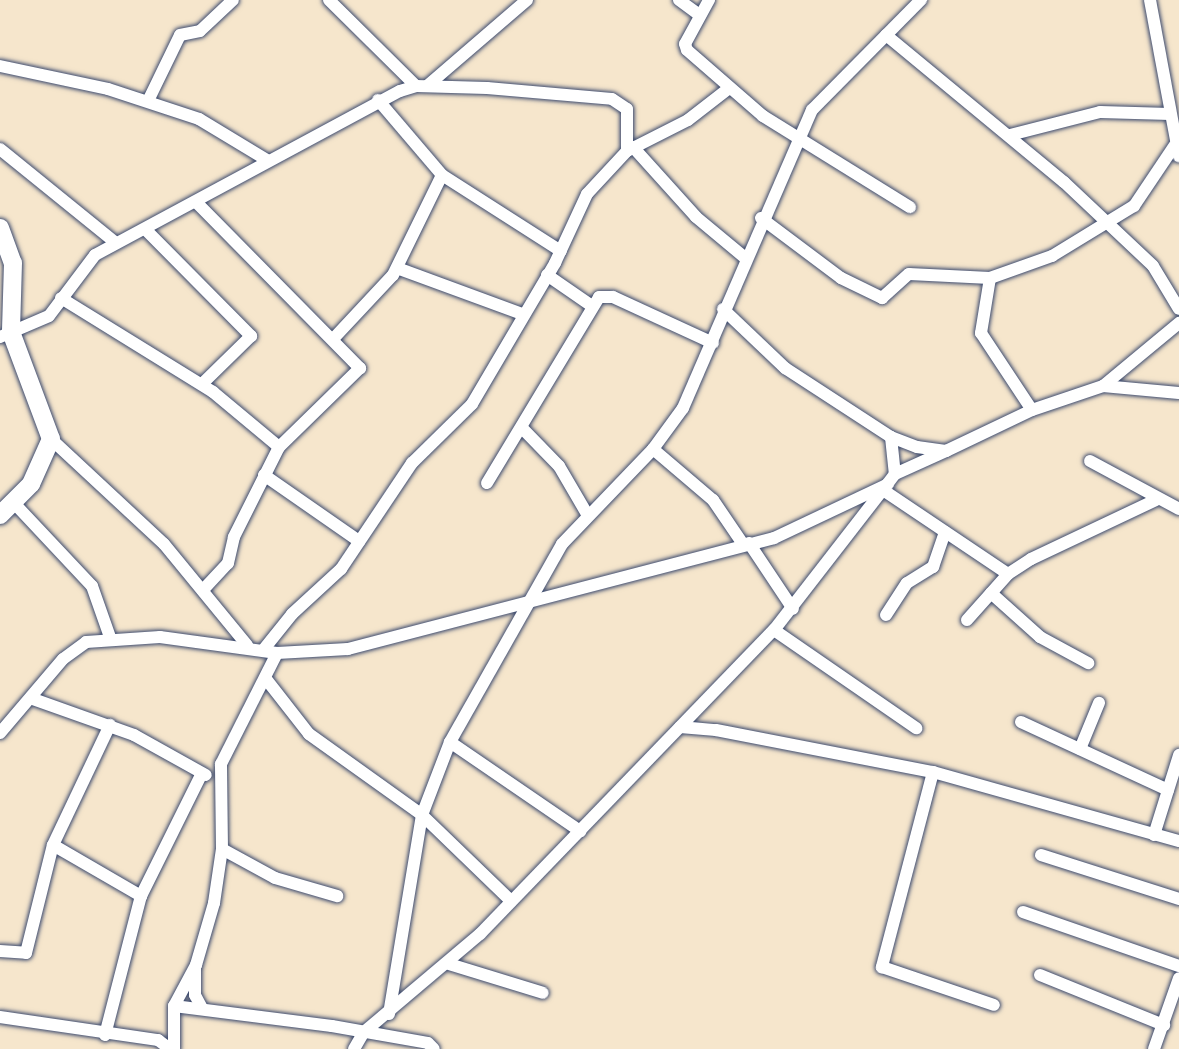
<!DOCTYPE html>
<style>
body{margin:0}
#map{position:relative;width:1179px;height:1049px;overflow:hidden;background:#f6e6cc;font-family:"Architects Daughter",sans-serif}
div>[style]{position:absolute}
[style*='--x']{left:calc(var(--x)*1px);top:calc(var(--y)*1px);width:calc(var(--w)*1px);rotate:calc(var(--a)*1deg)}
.roads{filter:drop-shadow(0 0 2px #3c4a6e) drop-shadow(0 0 2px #3c4a6e)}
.street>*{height:12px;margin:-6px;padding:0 6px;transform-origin:6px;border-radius:6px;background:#fff}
.secondary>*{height:18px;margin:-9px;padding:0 9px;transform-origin:9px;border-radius:9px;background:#fff}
span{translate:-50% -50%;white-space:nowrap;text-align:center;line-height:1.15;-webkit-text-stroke:6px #fcf5e5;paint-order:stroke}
</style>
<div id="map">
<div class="roads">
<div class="street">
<div style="--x:329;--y:0;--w:122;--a:44.7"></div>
<div style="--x:679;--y:0;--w:26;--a:36"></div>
<div style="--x:709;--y:0;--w:50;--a:118.6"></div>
<div style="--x:685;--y:44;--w:6;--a:72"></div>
<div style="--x:687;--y:50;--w:101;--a:41"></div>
<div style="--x:763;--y:116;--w:173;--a:31.8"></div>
<div style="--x:1150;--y:0;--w:159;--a:79.5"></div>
<div style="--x:886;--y:35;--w:231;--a:39.6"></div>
<div style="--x:1064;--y:182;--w:122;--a:43.3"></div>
<div style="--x:1153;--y:266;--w:50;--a:58.8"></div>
<div style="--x:0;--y:66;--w:110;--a:12"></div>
<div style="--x:108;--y:89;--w:96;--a:18.2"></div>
<div style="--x:199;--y:119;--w:79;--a:31.1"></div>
<div style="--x:427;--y:86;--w:132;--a:-40.7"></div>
<div style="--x:378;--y:100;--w:99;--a:49.5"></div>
<div style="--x:442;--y:175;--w:141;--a:32.6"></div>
<div style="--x:148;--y:101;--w:73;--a:-64.1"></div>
<div style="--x:180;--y:35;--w:20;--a:-11"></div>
<div style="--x:200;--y:31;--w:45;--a:-43.2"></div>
<div style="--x:1010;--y:135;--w:93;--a:-14.3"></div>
<div style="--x:1100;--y:112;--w:70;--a:1.6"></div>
<div style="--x:633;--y:147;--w:94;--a:48"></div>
<div style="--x:696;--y:217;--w:62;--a:39.8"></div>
<div style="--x:0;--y:149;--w:149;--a:39"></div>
<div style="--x:198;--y:204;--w:231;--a:45.4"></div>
<div style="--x:360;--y:368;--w:113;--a:135.7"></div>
<div style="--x:279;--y:447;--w:101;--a:116.6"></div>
<div style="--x:234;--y:537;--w:27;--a:103"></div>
<div style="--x:228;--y:563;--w:37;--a:133"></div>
<div style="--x:761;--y:218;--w:100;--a:36.9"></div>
<div style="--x:841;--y:278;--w:46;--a:26"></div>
<div style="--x:882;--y:298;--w:36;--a:-42"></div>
<div style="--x:909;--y:274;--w:81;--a:2.8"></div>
<div style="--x:990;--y:278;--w:66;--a:-19.5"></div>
<div style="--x:1052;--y:256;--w:96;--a:-31.4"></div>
<div style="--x:1134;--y:206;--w:73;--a:-56.1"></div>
<div style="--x:145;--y:229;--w:151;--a:45.3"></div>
<div style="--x:251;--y:336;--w:69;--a:135.6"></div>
<div style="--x:397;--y:268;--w:133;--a:20.2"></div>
<div style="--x:547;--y:275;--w:55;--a:34.6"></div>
<div style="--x:990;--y:278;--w:56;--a:99.3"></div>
<div style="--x:981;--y:333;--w:92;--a:56.5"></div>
<div style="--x:61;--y:298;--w:179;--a:31.7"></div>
<div style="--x:213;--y:392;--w:86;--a:39.8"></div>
<div style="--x:723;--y:309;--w:86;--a:43.6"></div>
<div style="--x:785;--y:368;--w:126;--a:33.1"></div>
<div style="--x:891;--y:437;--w:28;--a:21"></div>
<div style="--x:917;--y:447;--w:29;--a:8"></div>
<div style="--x:946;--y:451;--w:95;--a:-25.5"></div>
<div style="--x:1032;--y:410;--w:75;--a:-18.7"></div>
<div style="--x:1103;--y:386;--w:76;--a:5.3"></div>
<div style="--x:0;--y:337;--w:53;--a:-23.2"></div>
<div style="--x:49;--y:316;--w:76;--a:-53"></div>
<div style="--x:95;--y:255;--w:346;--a:-28.3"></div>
<div style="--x:400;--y:91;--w:17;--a:-17"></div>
<div style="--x:416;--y:86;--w:71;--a:1.6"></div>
<div style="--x:487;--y:88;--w:125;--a:5"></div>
<div style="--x:612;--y:99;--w:18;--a:34"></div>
<div style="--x:627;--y:109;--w:42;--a:90"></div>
<div style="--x:334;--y:338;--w:86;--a:-46.9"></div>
<div style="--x:393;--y:275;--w:111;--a:-63.9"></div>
<div style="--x:1103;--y:386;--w:99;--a:-39.7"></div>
<div style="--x:522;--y:428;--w:53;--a:45.8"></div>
<div style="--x:559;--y:466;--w:56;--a:59.7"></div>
<div style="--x:891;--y:437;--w:37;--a:84"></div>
<div style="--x:51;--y:439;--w:154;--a:42.9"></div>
<div style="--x:164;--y:544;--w:131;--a:50.6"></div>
<div style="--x:653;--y:449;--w:79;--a:40.4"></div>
<div style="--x:713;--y:500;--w:53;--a:55.7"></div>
<div style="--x:1090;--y:461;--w:101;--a:28.3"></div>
<div style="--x:264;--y:475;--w:116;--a:34.8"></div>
<div style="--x:487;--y:483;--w:217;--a:-58.9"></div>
<div style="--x:599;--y:297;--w:14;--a:0"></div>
<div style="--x:613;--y:297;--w:110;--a:24.7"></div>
<div style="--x:886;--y:492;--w:147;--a:33.9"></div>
<div style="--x:14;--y:503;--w:114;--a:46.8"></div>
<div style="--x:92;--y:586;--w:54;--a:70.6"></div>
<div style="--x:749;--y:543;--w:79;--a:56.3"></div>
<div style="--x:991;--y:593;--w:66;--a:41.9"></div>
<div style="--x:1040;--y:637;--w:55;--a:28.4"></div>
<div style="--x:886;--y:615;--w:38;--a:-57"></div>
<div style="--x:907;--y:583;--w:31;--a:-32"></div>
<div style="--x:933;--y:567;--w:37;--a:-71"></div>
<div style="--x:967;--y:620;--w:62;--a:-48.3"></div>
<div style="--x:1008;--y:574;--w:27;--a:-33"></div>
<div style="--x:1031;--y:559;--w:138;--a:-25.3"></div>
<div style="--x:774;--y:630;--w:173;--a:34.6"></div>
<div style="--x:264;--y:649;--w:45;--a:-51.3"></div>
<div style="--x:292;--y:614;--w:67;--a:-42.6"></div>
<div style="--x:341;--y:569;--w:128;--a:-56.2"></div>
<div style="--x:412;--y:463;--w:84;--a:-44.5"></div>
<div style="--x:472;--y:404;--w:164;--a:-59.5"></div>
<div style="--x:555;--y:263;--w:76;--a:-65.1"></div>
<div style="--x:587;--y:194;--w:59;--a:-47.1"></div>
<div style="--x:627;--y:151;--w:68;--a:-26.9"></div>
<div style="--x:688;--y:120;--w:51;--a:-37.8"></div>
<div style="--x:266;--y:679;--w:70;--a:52"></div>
<div style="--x:309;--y:734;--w:139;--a:35.6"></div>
<div style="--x:422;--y:815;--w:124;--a:44"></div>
<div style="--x:33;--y:699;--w:107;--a:19.6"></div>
<div style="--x:134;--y:735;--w:82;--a:29.1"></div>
<div style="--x:1021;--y:722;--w:162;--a:24.8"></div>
<div style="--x:680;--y:727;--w:36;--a:5"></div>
<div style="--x:716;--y:730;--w:221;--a:11"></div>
<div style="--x:933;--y:772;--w:255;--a:15.7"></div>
<div style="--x:0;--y:733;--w:97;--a:-49.6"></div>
<div style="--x:63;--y:659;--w:29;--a:-36"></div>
<div style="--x:86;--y:642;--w:74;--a:-3.9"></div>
<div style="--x:160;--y:637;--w:118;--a:7.8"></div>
<div style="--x:277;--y:653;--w:71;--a:-3.2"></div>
<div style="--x:348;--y:649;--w:440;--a:-14.6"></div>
<div style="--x:774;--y:538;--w:126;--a:-25.3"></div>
<div style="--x:450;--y:742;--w:158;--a:34.4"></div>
<div style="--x:1080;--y:749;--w:50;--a:-67.6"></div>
<div style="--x:933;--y:772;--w:202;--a:104.7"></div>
<div style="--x:882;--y:967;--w:118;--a:18.7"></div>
<div style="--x:1154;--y:835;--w:84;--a:-72.6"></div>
<div style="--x:53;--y:845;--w:102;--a:30.1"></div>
<div style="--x:222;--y:849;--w:60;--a:28.7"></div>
<div style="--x:275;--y:878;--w:65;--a:16.2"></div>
<div style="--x:1041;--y:855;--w:145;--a:17.7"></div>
<div style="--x:1023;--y:912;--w:165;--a:19.1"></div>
<div style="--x:0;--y:951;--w:26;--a:4"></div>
<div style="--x:26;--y:953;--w:111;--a:-76"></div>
<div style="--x:53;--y:845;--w:133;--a:-64.6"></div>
<div style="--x:449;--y:964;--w:98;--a:17.1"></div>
<div style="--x:195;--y:969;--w:26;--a:90"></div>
<div style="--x:195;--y:995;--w:15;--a:62"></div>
<div style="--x:1040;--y:975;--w:134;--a:22"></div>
<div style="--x:174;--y:1006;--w:159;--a:7.2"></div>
<div style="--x:332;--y:1026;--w:97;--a:10"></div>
<div style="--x:428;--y:1043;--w:8;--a:45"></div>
<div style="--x:389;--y:1014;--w:202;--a:-80.6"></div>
<div style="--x:422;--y:815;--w:78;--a:-69"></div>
<div style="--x:450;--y:742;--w:227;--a:-60.5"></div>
<div style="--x:562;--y:544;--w:132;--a:-46.2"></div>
<div style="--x:653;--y:449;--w:51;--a:-53.8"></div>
<div style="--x:683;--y:408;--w:325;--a:-66.6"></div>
<div style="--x:812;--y:110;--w:155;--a:-45.3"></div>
<div style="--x:0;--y:1017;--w:160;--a:8.3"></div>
<div style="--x:158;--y:1040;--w:15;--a:37"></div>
<div style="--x:105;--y:1035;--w:144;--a:-75.5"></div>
<div style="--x:141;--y:896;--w:137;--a:-63.6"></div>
<div style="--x:174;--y:1049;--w:43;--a:-90"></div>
<div style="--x:174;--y:1006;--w:47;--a:-61.8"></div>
<div style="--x:196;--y:965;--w:65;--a:-73.8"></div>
<div style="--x:214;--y:903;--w:55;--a:-81.6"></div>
<div style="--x:222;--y:849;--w:85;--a:-90.7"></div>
<div style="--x:221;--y:764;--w:124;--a:-63.2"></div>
<div style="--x:354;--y:1049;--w:20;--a:-60"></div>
<div style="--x:364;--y:1032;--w:152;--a:-40.2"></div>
<div style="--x:480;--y:934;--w:423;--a:-46"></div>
<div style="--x:774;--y:630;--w:197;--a:-52.2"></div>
<div style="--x:895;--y:474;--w:56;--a:-24.3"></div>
<div style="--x:1154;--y:1049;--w:75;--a:-70.6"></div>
</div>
<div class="secondary">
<div style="--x:0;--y:228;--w:37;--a:70"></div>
<div style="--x:13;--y:263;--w:69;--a:91.7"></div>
<div style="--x:11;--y:332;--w:114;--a:69.5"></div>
<div style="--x:51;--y:439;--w:49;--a:114"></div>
<div style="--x:31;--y:484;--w:44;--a:135"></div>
</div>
</div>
</div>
